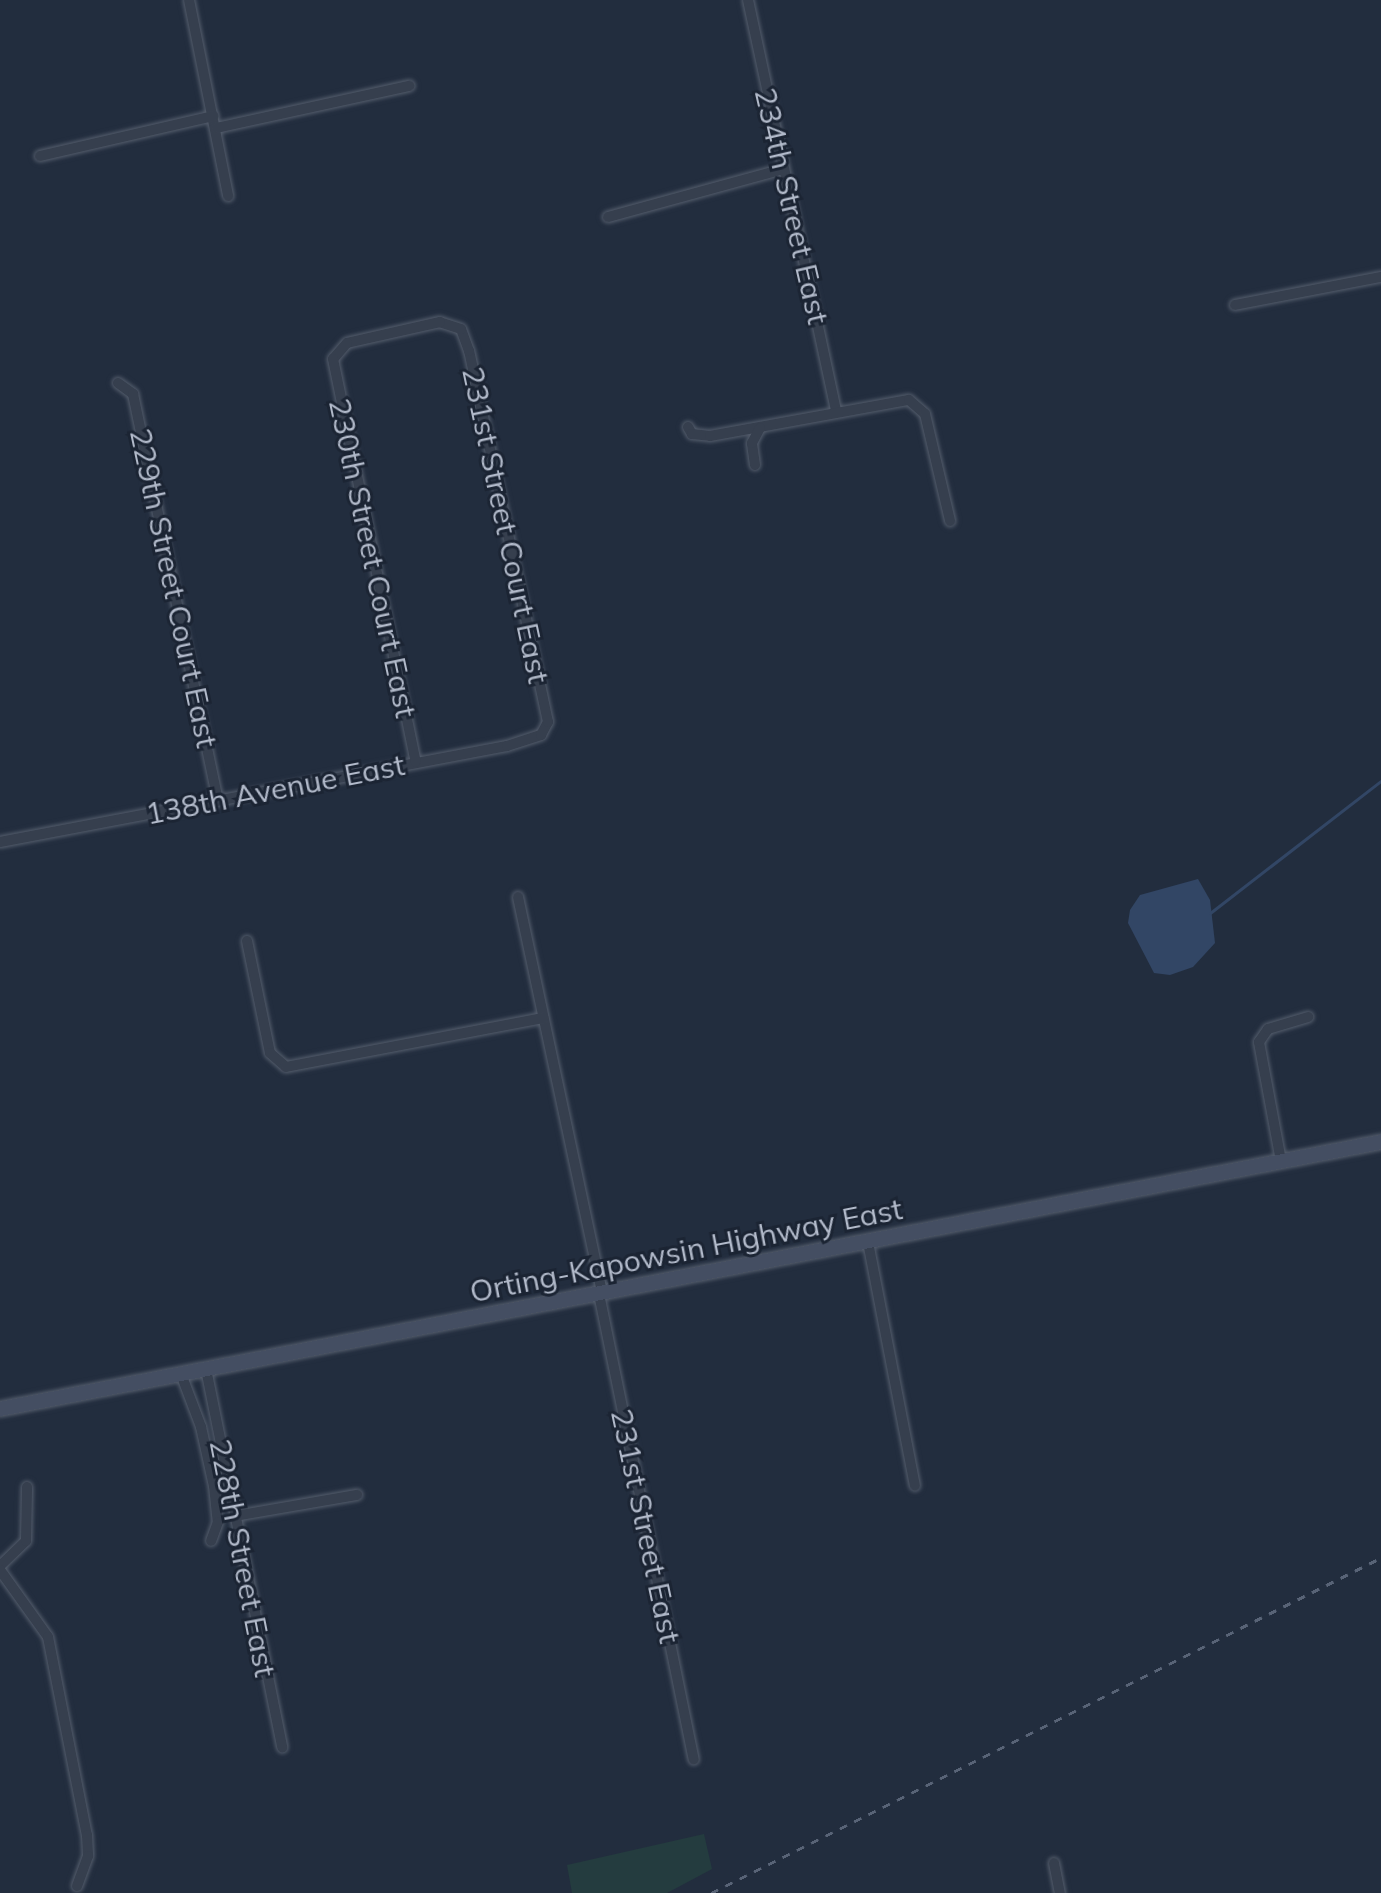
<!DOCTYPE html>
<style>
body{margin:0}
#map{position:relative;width:1381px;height:1893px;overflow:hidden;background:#222d3e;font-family:Mulish,sans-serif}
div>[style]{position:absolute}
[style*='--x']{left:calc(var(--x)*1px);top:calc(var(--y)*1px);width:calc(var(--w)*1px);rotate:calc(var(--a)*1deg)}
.green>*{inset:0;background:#243c3f}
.water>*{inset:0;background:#324665}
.stream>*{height:3px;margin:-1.5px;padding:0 1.5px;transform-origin:1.5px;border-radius:1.5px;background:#324665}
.roads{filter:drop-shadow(0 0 2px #545d6c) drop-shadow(0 0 2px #545d6c)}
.street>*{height:10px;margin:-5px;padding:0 5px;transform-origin:5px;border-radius:5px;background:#363f4e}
.secondary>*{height:14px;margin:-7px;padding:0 7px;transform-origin:7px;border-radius:7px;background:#444e62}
.rail>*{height:3px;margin-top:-1.5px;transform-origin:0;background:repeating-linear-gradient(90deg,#586376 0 8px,transparent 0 16px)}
span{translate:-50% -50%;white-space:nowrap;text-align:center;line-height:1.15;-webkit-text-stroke:6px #1b2433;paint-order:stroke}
.street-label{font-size:30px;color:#b2baca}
</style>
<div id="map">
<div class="green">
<div style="clip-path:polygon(704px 1834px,712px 1869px,667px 1893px,572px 1893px,567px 1865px)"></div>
</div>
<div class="water">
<div style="clip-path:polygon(1198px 879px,1210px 900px,1215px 943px,1193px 967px,1170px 975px,1154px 973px,1128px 923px,1130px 910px,1140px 895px)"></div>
</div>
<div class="stream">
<div style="--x:1210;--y:913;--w:216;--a:-37.7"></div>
</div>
<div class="roads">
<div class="street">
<div style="--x:189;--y:0;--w:200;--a:78.7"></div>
<div style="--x:748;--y:0;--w:420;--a:77.9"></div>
<div style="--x:216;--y:128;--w:198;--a:-12.3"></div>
<div style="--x:40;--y:156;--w:178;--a:-13"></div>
<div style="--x:608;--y:217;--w:182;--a:-15.3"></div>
<div style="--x:1235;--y:305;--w:149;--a:-10.9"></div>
<div style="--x:118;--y:383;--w:19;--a:36"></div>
<div style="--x:133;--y:394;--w:415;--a:78.2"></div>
<div style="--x:688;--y:427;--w:8;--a:60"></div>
<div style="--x:692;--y:434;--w:18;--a:6"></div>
<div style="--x:710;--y:436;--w:202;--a:-10.3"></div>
<div style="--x:909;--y:400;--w:21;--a:41"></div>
<div style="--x:925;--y:414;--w:110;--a:76.8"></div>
<div style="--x:755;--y:465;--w:22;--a:-98"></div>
<div style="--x:752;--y:443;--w:17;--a:-62"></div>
<div style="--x:0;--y:842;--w:516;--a:-10.72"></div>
<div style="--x:507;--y:746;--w:36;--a:-18"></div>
<div style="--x:541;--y:735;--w:15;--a:-62"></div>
<div style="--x:548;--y:722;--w:379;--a:-102"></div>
<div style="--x:469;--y:351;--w:23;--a:-110"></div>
<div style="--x:461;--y:329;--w:22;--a:-162"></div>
<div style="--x:440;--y:322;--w:95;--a:167.3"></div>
<div style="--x:347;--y:343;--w:21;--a:131"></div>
<div style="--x:333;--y:359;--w:411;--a:78.4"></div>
<div style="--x:518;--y:897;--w:405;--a:78"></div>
<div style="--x:247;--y:941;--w:114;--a:78.4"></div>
<div style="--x:270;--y:1053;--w:21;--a:41"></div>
<div style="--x:286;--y:1067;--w:262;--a:-10.8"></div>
<div style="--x:1281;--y:1161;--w:121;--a:-100.5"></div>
<div style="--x:1259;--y:1042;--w:16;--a:-55"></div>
<div style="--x:1268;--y:1029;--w:42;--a:-16.7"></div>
<div style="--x:868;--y:1242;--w:248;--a:79.1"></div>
<div style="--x:599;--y:1294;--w:475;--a:78.5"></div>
<div style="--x:206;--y:1369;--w:386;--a:78.6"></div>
<div style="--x:181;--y:1374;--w:57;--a:69.3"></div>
<div style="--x:201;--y:1427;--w:60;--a:77.6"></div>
<div style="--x:214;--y:1486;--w:36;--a:84"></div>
<div style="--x:218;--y:1522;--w:20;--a:110"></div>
<div style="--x:235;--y:1516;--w:124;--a:-9.8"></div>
<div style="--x:0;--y:1566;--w:36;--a:-44"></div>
<div style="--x:26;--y:1541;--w:54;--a:-88.9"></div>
<div style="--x:0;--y:1570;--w:82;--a:54.4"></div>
<div style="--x:48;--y:1637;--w:202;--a:78.9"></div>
<div style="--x:87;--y:1835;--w:21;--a:87"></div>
<div style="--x:88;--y:1856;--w:32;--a:110"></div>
<div style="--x:1054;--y:1863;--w:31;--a:79"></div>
</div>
<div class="secondary">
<div style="--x:0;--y:1409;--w:1407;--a:-10.94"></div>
</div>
</div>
<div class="rail">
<div style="--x:711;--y:1893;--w:749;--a:-26.57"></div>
</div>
<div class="street-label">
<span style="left:792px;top:206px;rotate:77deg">234th Street East</span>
<span style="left:506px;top:525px;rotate:78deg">231st Street Court East</span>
<span style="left:373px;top:558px;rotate:78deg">230th Street Court East</span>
<span style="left:174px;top:588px;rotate:78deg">229th Street Court East</span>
<span style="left:275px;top:789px;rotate:-11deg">138th Avenue East</span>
<span style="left:686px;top:1250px;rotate:-11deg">Orting-Kapowsin Highway East</span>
<span style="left:646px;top:1526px;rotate:78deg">231st Street East</span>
<span style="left:243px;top:1558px;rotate:79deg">228th Street East</span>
</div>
</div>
